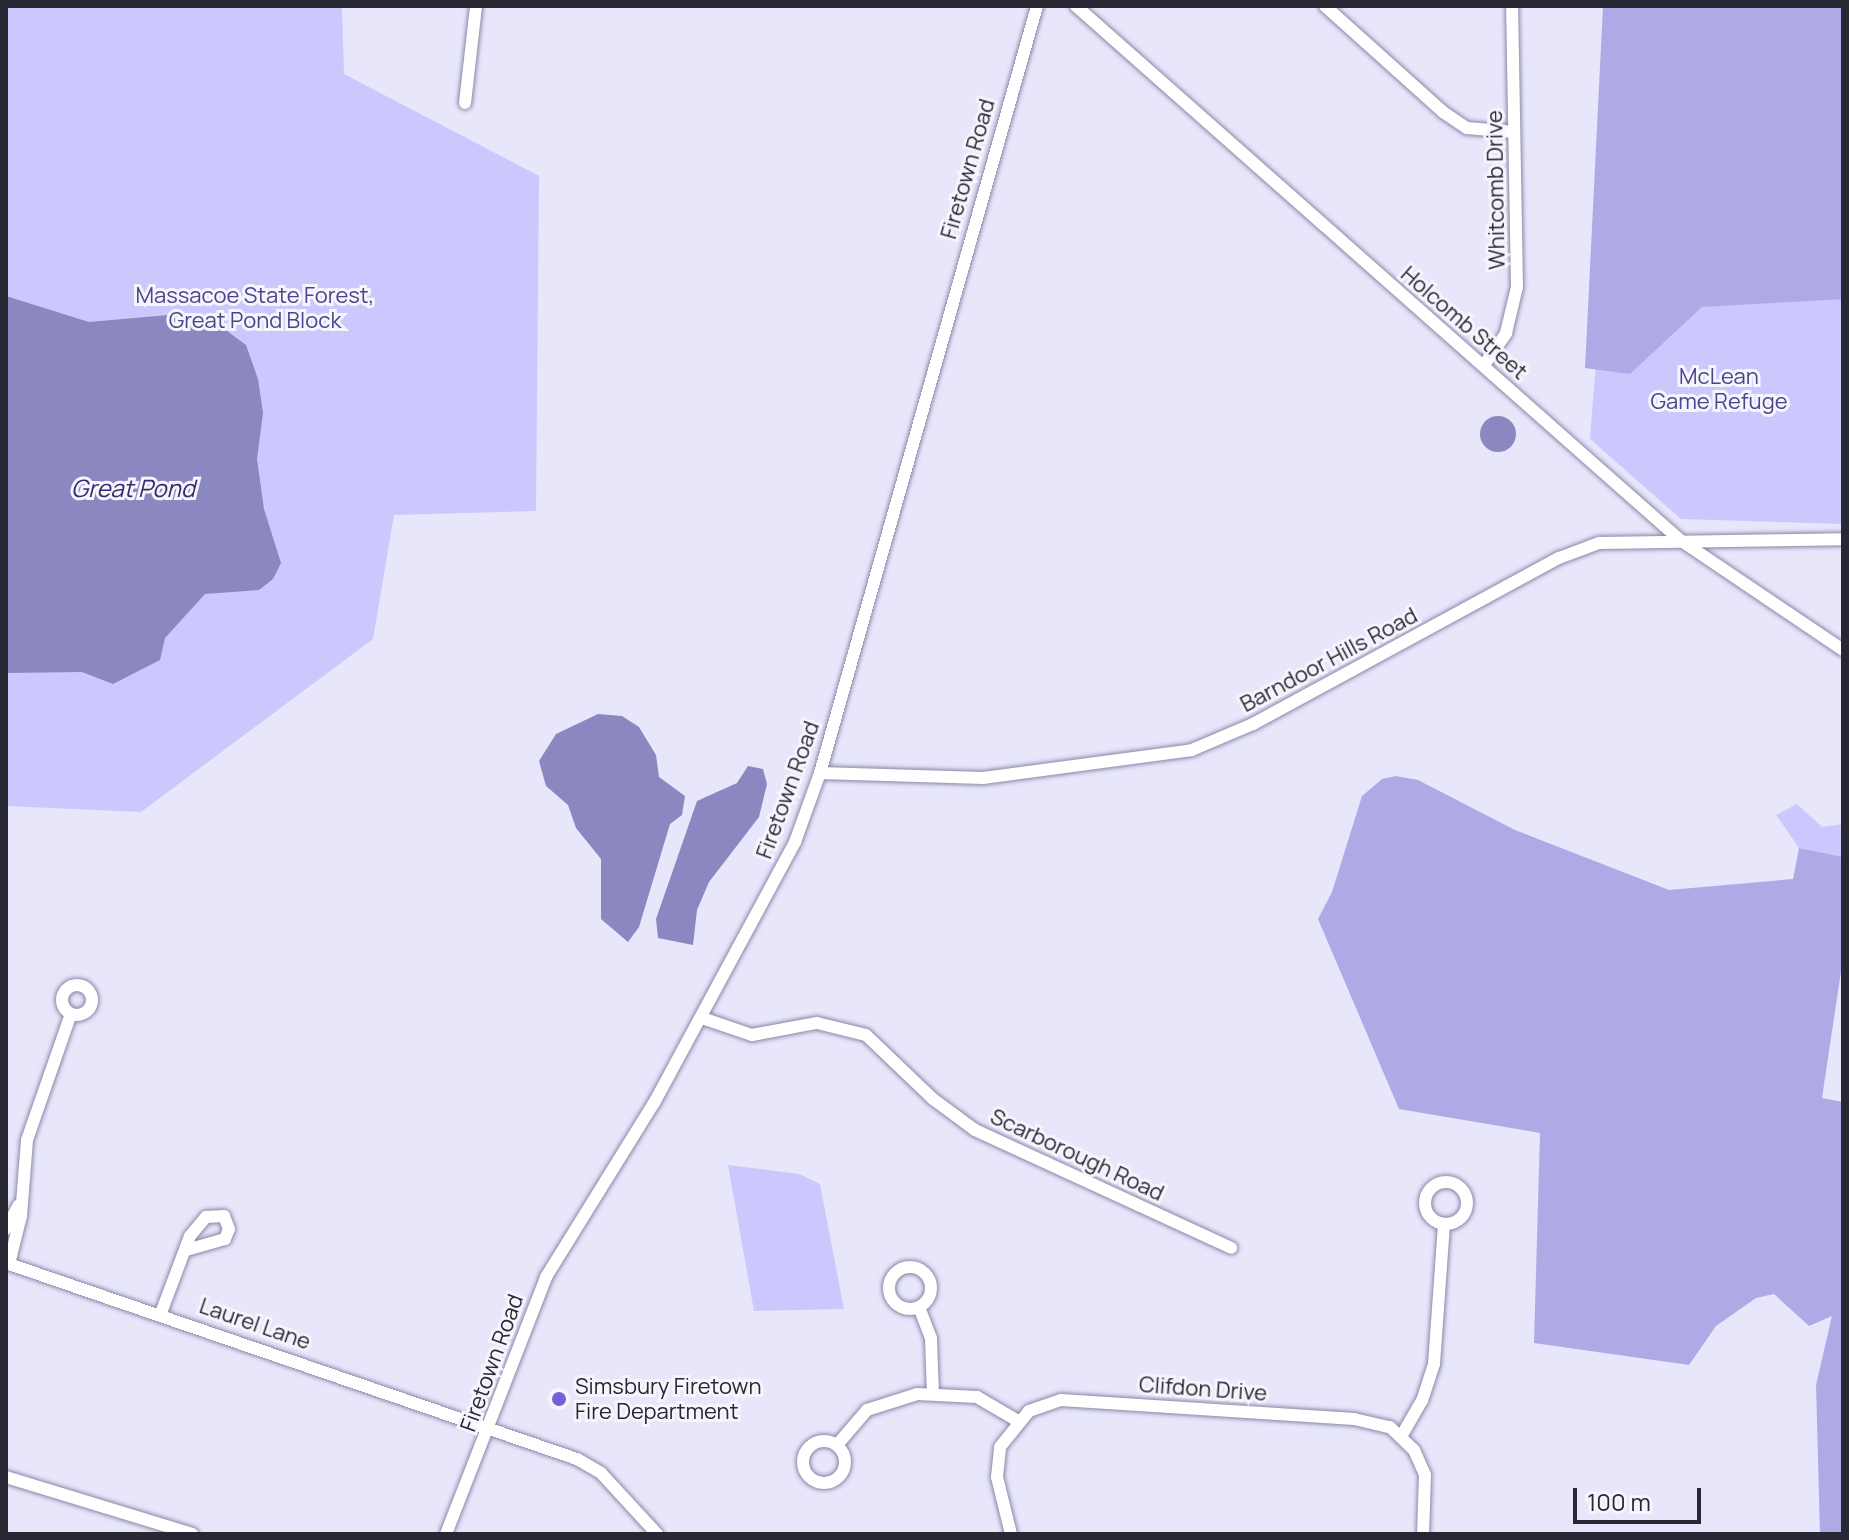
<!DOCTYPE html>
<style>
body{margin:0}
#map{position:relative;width:1849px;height:1540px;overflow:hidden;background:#e7e6fb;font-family:Manrope,sans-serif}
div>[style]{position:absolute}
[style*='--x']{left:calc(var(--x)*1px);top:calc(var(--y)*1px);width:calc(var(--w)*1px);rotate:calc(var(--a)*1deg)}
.green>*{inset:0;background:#cbc8fd}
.forest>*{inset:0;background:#aeaae6}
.water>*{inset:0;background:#8b87c0}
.round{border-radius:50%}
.roads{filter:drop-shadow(0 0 2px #8988a8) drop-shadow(0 0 2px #8988a8)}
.minor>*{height:12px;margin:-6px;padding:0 6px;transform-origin:6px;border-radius:6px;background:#fff}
.minor>.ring{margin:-6px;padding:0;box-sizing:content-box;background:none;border:12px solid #fff;border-radius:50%}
.dots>*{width:22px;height:22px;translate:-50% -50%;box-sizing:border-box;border:4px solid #f5f5fc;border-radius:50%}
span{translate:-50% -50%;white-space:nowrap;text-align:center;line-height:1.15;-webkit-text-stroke:6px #f5f5fc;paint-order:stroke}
.street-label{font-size:22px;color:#282835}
.park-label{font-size:22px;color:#4e448c}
.poi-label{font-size:22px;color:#282835}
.left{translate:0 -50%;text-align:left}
.water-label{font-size:24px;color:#372a70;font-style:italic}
.frame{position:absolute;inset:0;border:8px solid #282835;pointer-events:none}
.scale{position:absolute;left:1573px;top:1488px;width:128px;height:36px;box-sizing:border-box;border:4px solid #282835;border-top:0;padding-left:10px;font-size:24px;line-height:28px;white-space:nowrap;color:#282835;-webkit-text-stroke:6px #f5f5fc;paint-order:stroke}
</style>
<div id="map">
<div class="green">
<div style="clip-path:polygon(6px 6px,342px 6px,344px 74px,539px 176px,536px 511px,394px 515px,373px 639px,141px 812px,6px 806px)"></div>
<div style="clip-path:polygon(1624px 6px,1843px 6px,1843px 524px,1681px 519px,1590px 439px)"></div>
<div style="clip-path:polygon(1797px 804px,1822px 827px,1843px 824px,1843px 857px,1799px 848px,1776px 815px)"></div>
<div style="clip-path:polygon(728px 1165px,799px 1174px,820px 1184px,844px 1309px,754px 1311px)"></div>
</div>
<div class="forest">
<div style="clip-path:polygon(1603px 6px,1843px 6px,1843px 299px,1702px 307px,1630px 374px,1585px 368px)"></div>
<div style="clip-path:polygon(1396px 776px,1418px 780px,1515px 830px,1669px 890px,1793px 879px,1799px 848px,1843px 857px,1843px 958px,1822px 1098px,1843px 1102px,1843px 1534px,1820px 1534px,1816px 1385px,1832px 1316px,1809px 1326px,1774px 1294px,1756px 1298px,1716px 1326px,1689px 1365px,1534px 1343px,1540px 1133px,1399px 1109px,1318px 919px,1332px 892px,1362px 796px,1382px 779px)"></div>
</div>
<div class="water">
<div style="clip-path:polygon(6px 296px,89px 322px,180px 314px,227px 331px,246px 345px,258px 379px,263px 413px,257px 459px,264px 509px,281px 563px,273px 579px,259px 590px,205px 594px,165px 638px,160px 660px,113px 684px,82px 672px,6px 673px)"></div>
<div class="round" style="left:1480px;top:416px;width:36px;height:36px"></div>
<div style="clip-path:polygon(598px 714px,622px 716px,639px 727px,656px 755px,659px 777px,685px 796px,682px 815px,670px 824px,639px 927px,628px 942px,601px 919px,601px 859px,576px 828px,568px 805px,546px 786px,539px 761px,556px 734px)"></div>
<div style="clip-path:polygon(748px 766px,763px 769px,767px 784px,759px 817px,709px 882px,697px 910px,693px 945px,658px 938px,656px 919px,697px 801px,737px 783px)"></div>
</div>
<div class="roads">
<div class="minor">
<div style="--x:1076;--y:6;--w:806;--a:41.48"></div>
<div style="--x:1680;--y:540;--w:197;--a:34"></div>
<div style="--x:1325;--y:6;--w:159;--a:41.9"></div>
<div style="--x:1443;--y:112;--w:29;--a:34"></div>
<div style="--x:1467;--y:128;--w:47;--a:4.9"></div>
<div style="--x:465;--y:103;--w:98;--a:-83.5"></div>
<div style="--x:1484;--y:365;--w:39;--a:-55"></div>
<div style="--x:1506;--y:333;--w:47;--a:-76.6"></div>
<div style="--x:1517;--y:287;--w:281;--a:-91"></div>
<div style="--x:820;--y:773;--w:163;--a:1.8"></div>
<div style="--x:983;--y:778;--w:211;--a:-7.6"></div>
<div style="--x:1192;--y:750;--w:66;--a:-23.1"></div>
<div style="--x:1253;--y:724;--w:348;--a:-28.5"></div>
<div style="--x:1559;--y:558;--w:43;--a:-20.6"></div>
<div style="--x:1599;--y:543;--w:244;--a:-0.9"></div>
<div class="ring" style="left:62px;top:985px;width:18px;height:18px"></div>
<div style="--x:702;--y:1018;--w:53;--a:18.8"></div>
<div style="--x:752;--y:1035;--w:66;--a:-10.5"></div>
<div style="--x:817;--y:1023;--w:50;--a:13.8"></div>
<div style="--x:866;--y:1035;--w:93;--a:43.7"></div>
<div style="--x:933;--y:1099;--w:52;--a:36.4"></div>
<div style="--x:975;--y:1130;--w:282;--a:24.7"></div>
<div class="ring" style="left:1425px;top:1182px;width:30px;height:30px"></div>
<div style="--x:6;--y:1229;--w:27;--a:-62"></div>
<div style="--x:6;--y:1263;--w:604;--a:18.95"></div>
<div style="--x:577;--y:1459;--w:28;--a:30"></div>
<div style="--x:601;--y:1473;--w:83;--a:47.4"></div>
<div style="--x:9;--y:1264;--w:49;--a:-76"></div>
<div style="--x:21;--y:1216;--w:76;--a:-85.5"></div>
<div style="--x:27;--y:1140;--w:133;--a:-70.8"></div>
<div class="ring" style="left:889px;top:1267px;width:30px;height:30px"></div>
<div style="--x:919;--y:1307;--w:33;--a:69"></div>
<div style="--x:931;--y:1338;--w:56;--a:88"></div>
<div style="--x:161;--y:1313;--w:82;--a:-69.4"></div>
<div style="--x:190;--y:1236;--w:25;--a:-50"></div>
<div style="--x:206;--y:1217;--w:18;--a:-3"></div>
<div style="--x:224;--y:1216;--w:14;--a:69"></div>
<div style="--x:229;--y:1229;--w:11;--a:112"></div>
<div style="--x:225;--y:1239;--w:41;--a:164.2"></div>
<div style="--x:1402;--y:1435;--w:39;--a:-60"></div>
<div style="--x:1422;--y:1401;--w:39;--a:-72"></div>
<div style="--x:1434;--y:1364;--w:140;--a:-85.9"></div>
<div class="ring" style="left:803px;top:1441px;width:30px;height:30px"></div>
<div style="--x:837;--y:1445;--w:46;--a:-49.4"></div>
<div style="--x:867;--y:1410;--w:52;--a:-17.7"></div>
<div style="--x:917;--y:1394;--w:60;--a:2.9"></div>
<div style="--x:977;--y:1397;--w:48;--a:30.3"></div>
<div style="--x:6;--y:1477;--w:195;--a:17"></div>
<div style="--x:446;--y:1534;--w:276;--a:-68.7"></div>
<div style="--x:546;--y:1277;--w:205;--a:-58.2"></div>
<div style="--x:654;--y:1103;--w:297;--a:-61.6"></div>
<div style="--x:795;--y:842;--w:73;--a:-70.1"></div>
<div style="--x:820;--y:773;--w:797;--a:-74.2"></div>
<div style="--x:1011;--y:1534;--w:59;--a:-103.8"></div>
<div style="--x:997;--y:1477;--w:30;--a:-84"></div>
<div style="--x:1000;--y:1447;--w:46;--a:-51.1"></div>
<div style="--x:1029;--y:1411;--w:34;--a:-19"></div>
<div style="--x:1061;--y:1400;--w:294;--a:3.7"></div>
<div style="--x:1354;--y:1419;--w:37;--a:13"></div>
<div style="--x:1390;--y:1427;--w:33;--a:44"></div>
<div style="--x:1414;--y:1450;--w:27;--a:66"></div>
<div style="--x:1425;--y:1475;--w:59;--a:91.9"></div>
</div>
</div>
<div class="dots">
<div style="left:559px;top:1399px;background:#7560da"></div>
</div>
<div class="street-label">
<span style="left:968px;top:169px;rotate:-74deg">Firetown Road</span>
<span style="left:1496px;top:190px;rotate:-91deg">Whitcomb Drive</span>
<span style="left:1464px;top:323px;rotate:41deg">Holcomb Street</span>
<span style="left:1329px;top:660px;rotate:-28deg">Barndoor Hills Road</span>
<span style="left:788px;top:790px;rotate:-70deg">Firetown Road</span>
<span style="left:1077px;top:1155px;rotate:25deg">Scarborough Road</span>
<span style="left:255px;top:1324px;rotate:19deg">Laurel Lane</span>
<span style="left:492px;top:1363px;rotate:-70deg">Firetown Road</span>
<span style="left:1203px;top:1389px;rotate:4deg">Clifdon Drive</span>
</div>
<div class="park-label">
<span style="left:255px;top:308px">Massacoe State Forest,<br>Great Pond Block</span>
<span style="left:1719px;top:389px">McLean<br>Game Refuge</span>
</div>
<div class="poi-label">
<span class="left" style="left:575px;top:1399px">Simsbury Firetown<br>Fire Department</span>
</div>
<div class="water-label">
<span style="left:133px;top:488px">Great Pond</span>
</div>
<div class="frame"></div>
<div class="scale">100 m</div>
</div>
